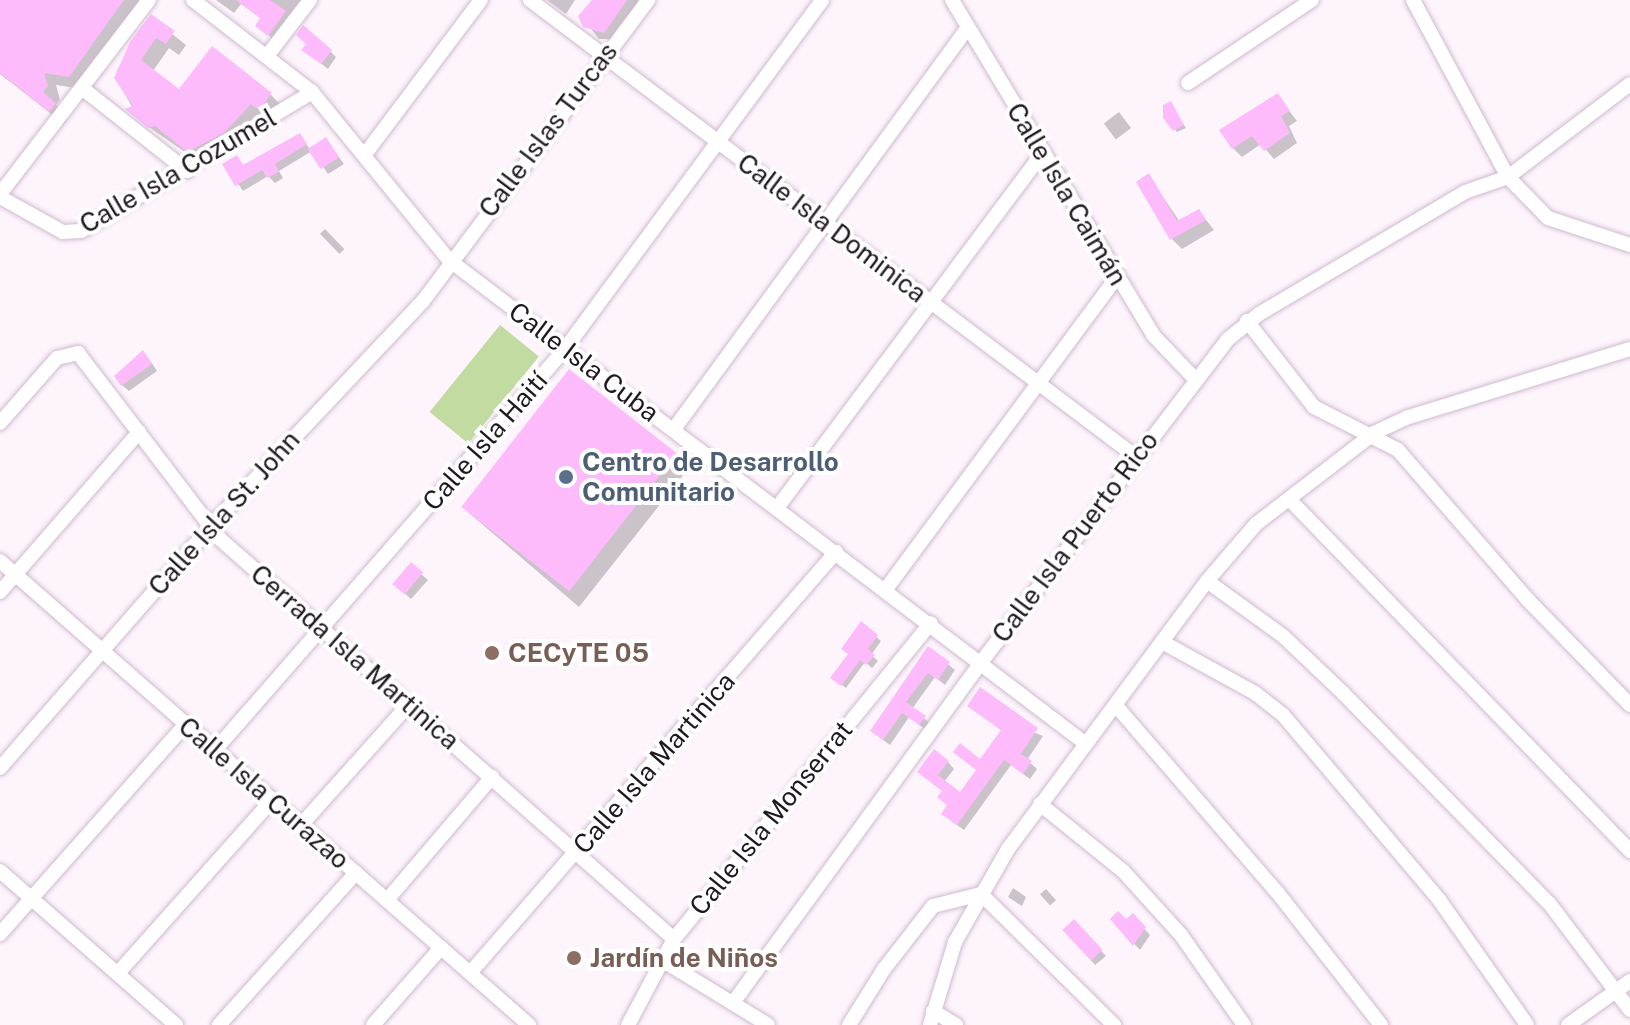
<!DOCTYPE html>
<meta charset="utf-8">
<style>
body{margin:0}
#map{position:relative;width:1630px;height:1025px;overflow:hidden;background:#fdf4fc;font-family:"Public Sans",sans-serif}
div>[style]{position:absolute}
[style*='--x']{left:calc(var(--x)*1px);top:calc(var(--y)*1px);width:calc(var(--w)*1px);rotate:calc(var(--a)*1deg)}
.green>*{inset:0;background:#c2dba0;transform-origin:0 0}
.shadow>*{inset:0;background:#0003;transform-origin:0 0}
.building>*{inset:0;background:#fdbbfb;transform-origin:0 0}
.roads{filter:drop-shadow(0 0 2px #cfbace) drop-shadow(0 0 2px #cfbace)}
.minor>*{height:14px;margin:-7px;padding:0 7px;transform-origin:7px;border-radius:7px;background:#fff}
.dots>*{width:22px;height:22px;translate:-50% -50%;box-sizing:border-box;border:4px solid #fff;border-radius:50%}
span{translate:-50% -50%;white-space:nowrap;text-align:center;line-height:1.15;-webkit-text-stroke:8px #fff;paint-order:stroke}
.street-label{font-size:26px;color:#20181f}
.service-label{font-size:26px;color:#4e5e75;font-weight:700}
.left{translate:0 -50%;text-align:left}
.education-label{font-size:26px;color:#785e54;font-weight:700}
</style>
<div id="map">
<div class="green">
<div style="left:500px;top:325px;width:50px;height:112px;rotate:39deg"></div>
</div>
<div class="shadow">
<div style="clip-path:polygon(0 0,145px 0,83px 89px,56px 85px,60px 100px,56px 105px,68px 117px,64px 124px,0 74px)"></div>
<div style="clip-path:polygon(216px 0,309px 0,277px 42px,257px 26px,262px 19px,241px 4px,234px 13px)"></div>
<div style="clip-path:polygon(547px 0,575px 0,566px 14px)"></div>
<div style="clip-path:polygon(592px 0,640px 0,612px 39px,599px 39px,581px 16px)"></div>
<div style="clip-path:polygon(151px 17px,186px 45px,179px 55px,169px 48px,153px 71px,180px 91px,270px 94px,283px 107px,201px 163px,140px 121px,118px 82px,117px 70px)"></div>
<div style="clip-path:polygon(330px 51px,336px 57px,328px 69px,310px 55px)"></div>
<div style="clip-path:polygon(1278px 96px,1297px 121px,1289px 126px,1297px 143px,1274px 159px,1261px 144px,1242px 157px,1233px 148px)"></div>
<div style="clip-path:polygon(1170px 103px,1186px 128px,1177px 132px,1165px 118px)"></div>
<div style="left:1119px;top:112px;width:20px;height:19px;rotate:53deg"></div>
<div style="clip-path:polygon(299px 135px,310px 149px,326px 139px,344px 164px,328px 174px,312px 151px,279px 171px,283px 178px,275px 183px,268px 176px,243px 191px,225px 165px,237px 158px,244px 166px)"></div>
<div style="clip-path:polygon(1149px 176px,1180px 222px,1199px 211px,1214px 230px,1182px 249px,1172px 239px)"></div>
<div style="left:325px;top:229px;width:28px;height:7px;rotate:46deg"></div>
<div style="clip-path:polygon(149px 359px,157px 371px,129px 391px,122px 385px)"></div>
<div style="clip-path:polygon(674px 455px,688px 469px,579px 607px,469px 513px)"></div>
<div style="clip-path:polygon(421px 574px,428px 580px,411px 599px,394px 584px)"></div>
<div style="clip-path:polygon(862px 624px,881px 641px,871px 655px,878px 661px,872px 668px,865px 662px,846px 688px,837px 681px,856px 660px)"></div>
<div style="clip-path:polygon(929px 649px,955px 670px,945px 685px,935px 677px,912px 709px,931px 724px,926px 730px,909px 717px,890px 745px,879px 737px)"></div>
<div style="clip-path:polygon(969px 706px,1043px 736px,1027px 760px,1037px 769px,1030px 779px,1011px 765px,964px 830px,950px 820px,944px 792px,926px 778px,948px 762px,954px 769px,944px 782px,960px 795px,1002px 731px)"></div>
<div style="clip-path:polygon(1013px 888px,1026px 897px,1022px 906px,1008px 897px)"></div>
<div style="left:1046px;top:889px;width:15px;height:8px;rotate:48deg"></div>
<div style="clip-path:polygon(1133px 916px,1150px 935px,1140px 950px,1112px 920px,1126px 922px)"></div>
<div style="clip-path:polygon(1074px 922px,1106px 956px,1095px 965px,1066px 931px)"></div>
</div>
<div class="building">
<div style="clip-path:polygon(0 0,124px 0,69px 77px,44px 73px,48px 86px,43px 92px,56px 103px,49px 112px,0 73px)"></div>
<div style="clip-path:polygon(236px 0,270px 0,286px 11px,268px 36px,255px 26px,260px 18px)"></div>
<div style="clip-path:polygon(592px 0,627px 0,604px 33px,583px 27px,578px 16px)"></div>
<div style="clip-path:polygon(151px 14px,175px 31px,166px 44px,156px 38px,141px 60px,179px 89px,212px 46px,272px 93px,259px 110px,251px 104px,224px 133px,187px 152px,155px 126px,148px 128px,125px 109px,133px 106px,114px 78px,130px 42px)"></div>
<div style="clip-path:polygon(303px 25px,332px 50px,321px 64px,301px 50px,306px 44px,296px 35px)"></div>
<div style="clip-path:polygon(1278px 93px,1290px 111px,1281px 116px,1290px 133px,1264px 151px,1252px 136px,1232px 149px,1219px 130px)"></div>
<div style="clip-path:polygon(1171px 101px,1184px 125px,1173px 131px,1163px 118px,1163px 105px)"></div>
<div style="clip-path:polygon(300px 133px,307px 144px,275px 164px,279px 172px,267px 178px,262px 170px,235px 186px,222px 164px,237px 155px,243px 165px)"></div>
<div style="left:326px;top:137px;width:24px;height:22px;rotate:57deg"></div>
<div style="clip-path:polygon(1149px 173px,1177px 221px,1199px 209px,1206px 220px,1170px 240px,1136px 182px)"></div>
<div style="clip-path:polygon(143px 350px,152px 364px,121px 386px,114px 376px)"></div>
<div style="left:569px;top:369px;width:137px;height:175px;rotate:38deg"></div>
<div style="left:411px;top:562px;width:16px;height:29px;rotate:40deg"></div>
<div style="clip-path:polygon(861px 621px,878px 635px,868px 649px,875px 655px,866px 665px,860px 660px,841px 686px,830px 678px,848px 654px,841px 649px)"></div>
<div style="clip-path:polygon(928px 646px,950px 662px,938px 680px,928px 673px,906px 702px,926px 716px,919px 725px,902px 713px,883px 740px,870px 731px)"></div>
<div style="clip-path:polygon(980px 687px,1038px 728px,1021px 754px,1032px 761px,1023px 774px,1004px 760px,957px 825px,941px 814px,947px 805px,937px 797px,942px 791px,917px 772px,934px 749px,949px 761px,938px 775px,960px 792px,976px 770px,953px 752px,960px 743px,980px 759px,1001px 730px,967px 706px)"></div>
<div style="clip-path:polygon(1118px 911px,1126px 919px,1133px 913px,1146px 927px,1133px 946px,1110px 919px)"></div>
<div style="left:1074px;top:919px;width:42px;height:16px;rotate:47deg"></div>
</div>
<div class="roads">
<div class="minor">
<div style="--x:193;--y:0;--w:150;--a:37.7"></div>
<div style="--x:312;--y:92;--w:217;--a:50.8"></div>
<div style="--x:449;--y:260;--w:800;--a:37.23"></div>
<div style="--x:530;--y:0;--w:758;--a:37.01"></div>
<div style="--x:952;--y:0;--w:392;--a:59"></div>
<div style="--x:1154;--y:336;--w:58;--a:46.4"></div>
<div style="--x:1413;--y:0;--w:201;--a:61.8"></div>
<div style="--x:1508;--y:177;--w:57;--a:45.7"></div>
<div style="--x:1548;--y:218;--w:86;--a:18.2"></div>
<div style="--x:267;--y:56;--w:71;--a:-52.5"></div>
<div style="--x:1188;--y:83;--w:149;--a:-33.8"></div>
<div style="--x:82;--y:88;--w:134;--a:38.3"></div>
<div style="--x:366;--y:153;--w:191;--a:-53.1"></div>
<div style="--x:0;--y:194;--w:245;--a:-52.5"></div>
<div style="--x:0;--y:197;--w:72;--a:29.1"></div>
<div style="--x:63;--y:232;--w:18;--a:-3"></div>
<div style="--x:81;--y:231;--w:270;--a:-31"></div>
<div style="--x:1247;--y:321;--w:109;--a:52.1"></div>
<div style="--x:1314;--y:407;--w:94;--a:27.1"></div>
<div style="--x:1398;--y:450;--w:197;--a:49.1"></div>
<div style="--x:1527;--y:599;--w:148;--a:45.8"></div>
<div style="--x:0;--y:423;--w:86;--a:-48.8"></div>
<div style="--x:57;--y:358;--w:22;--a:-13"></div>
<div style="--x:78;--y:353;--w:234;--a:52.6"></div>
<div style="--x:220;--y:539;--w:605;--a:41.38"></div>
<div style="--x:674;--y:429;--w:496;--a:-53.8"></div>
<div style="--x:1290;--y:500;--w:489;--a:45.9"></div>
<div style="--x:777;--y:508;--w:444;--a:-53.2"></div>
<div style="--x:0;--y:561;--w:704;--a:41.25"></div>
<div style="--x:1207;--y:581;--w:94;--a:35.9"></div>
<div style="--x:1283;--y:636;--w:83;--a:43.5"></div>
<div style="--x:1343;--y:693;--w:294;--a:45.6"></div>
<div style="--x:1549;--y:903;--w:134;--a:52.9"></div>
<div style="--x:886;--y:589;--w:388;--a:-53.5"></div>
<div style="--x:0;--y:592;--w:212;--a:-49"></div>
<div style="--x:1164;--y:643;--w:104;--a:28.8"></div>
<div style="--x:1255;--y:693;--w:36;--a:38"></div>
<div style="--x:1283;--y:715;--w:243;--a:49.8"></div>
<div style="--x:1440;--y:901;--w:151;--a:54.9"></div>
<div style="--x:1118;--y:708;--w:243;--a:49.2"></div>
<div style="--x:1277;--y:892;--w:169;--a:52"></div>
<div style="--x:215;--y:750;--w:532;--a:-48.88"></div>
<div style="--x:565;--y:349;--w:433;--a:-53.6"></div>
<div style="--x:0;--y:768;--w:318;--a:-48.9"></div>
<div style="--x:209;--y:528;--w:312;--a:-46.7"></div>
<div style="--x:423;--y:301;--w:376;--a:-53.2"></div>
<div style="--x:1040;--y:804;--w:107;--a:38.9"></div>
<div style="--x:1123;--y:871;--w:86;--a:47.8"></div>
<div style="--x:1181;--y:935;--w:110;--a:55"></div>
<div style="--x:301;--y:825;--w:162;--a:-48.2"></div>
<div style="--x:0;--y:871;--w:234;--a:41.2"></div>
<div style="--x:981;--y:894;--w:187;--a:44.6"></div>
<div style="--x:387;--y:900;--w:162;--a:-49.5"></div>
<div style="--x:0;--y:934;--w:281;--a:-48.5"></div>
<div style="--x:662;--y:960;--w:124;--a:31.5"></div>
<div style="--x:118;--y:973;--w:232;--a:-48.3"></div>
<div style="--x:470;--y:973;--w:558;--a:-49"></div>
<div style="--x:735;--y:1000;--w:419;--a:-53.9"></div>
<div style="--x:982;--y:661;--w:404;--a:-52.6"></div>
<div style="--x:1227;--y:340;--w:41;--a:-39.1"></div>
<div style="--x:1259;--y:314;--w:239;--a:-30.6"></div>
<div style="--x:1465;--y:192;--w:46;--a:-19.2"></div>
<div style="--x:1508;--y:177;--w:153;--a:-37.3"></div>
<div style="--x:933;--y:1011;--w:27;--a:31"></div>
<div style="--x:219;--y:1025;--w:205;--a:-48"></div>
<div style="--x:373;--y:1025;--w:103;--a:-48.6"></div>
<div style="--x:628;--y:1025;--w:98;--a:-61.9"></div>
<div style="--x:674;--y:939;--w:407;--a:-50.9"></div>
<div style="--x:849;--y:1025;--w:66;--a:-58"></div>
<div style="--x:884;--y:969;--w:80;--a:-52.1"></div>
<div style="--x:933;--y:906;--w:49;--a:-14"></div>
<div style="--x:930;--y:1025;--w:87;--a:-73.2"></div>
<div style="--x:955;--y:942;--w:107;--a:-60.3"></div>
<div style="--x:1008;--y:849;--w:334;--a:-53.4"></div>
<div style="--x:1207;--y:581;--w:75;--a:-49.3"></div>
<div style="--x:1256;--y:524;--w:149;--a:-37.6"></div>
<div style="--x:1374;--y:433;--w:38;--a:-25"></div>
<div style="--x:1409;--y:417;--w:231;--a:-17.1"></div>
<div style="--x:1568;--y:1025;--w:76;--a:-35.4"></div>
</div>
</div>
<div class="dots">
<div style="left:566px;top:477px;background:#5c6f8a"></div>
<div style="left:492px;top:653px;background:#8d6e63"></div>
<div style="left:574px;top:958px;background:#8d6e63"></div>
</div>
<div class="street-label">
<span style="left:548px;top:130px;rotate:-53deg">Calle Islas Turcas</span>
<span style="left:178px;top:171px;rotate:-30deg">Calle Isla Cozumel</span>
<span style="left:1067px;top:194px;rotate:59deg">Calle Isla Caimán</span>
<span style="left:832px;top:228px;rotate:37deg">Calle Isla Dominica</span>
<span style="left:584px;top:362px;rotate:37deg">Calle Isla Cuba</span>
<span style="left:485px;top:441px;rotate:-49deg">Calle Isla Haití</span>
<span style="left:224px;top:513px;rotate:-48deg">Calle Isla St. John</span>
<span style="left:1075px;top:537px;rotate:-53deg">Calle Isla Puerto Rico</span>
<span style="left:355px;top:657px;rotate:41deg">Cerrada Isla Martinica</span>
<span style="left:654px;top:763px;rotate:-49deg">Calle Isla Martinica</span>
<span style="left:264px;top:793px;rotate:41deg">Calle Isla Curazao</span>
<span style="left:771px;top:818px;rotate:-51deg">Calle Isla Monserrat</span>
</div>
<div class="service-label">
<span class="left" style="left:582px;top:477px">Centro de Desarrollo<br>Comunitario</span>
</div>
<div class="education-label">
<span class="left" style="left:508px;top:653px">CECyTE 05</span>
<span class="left" style="left:590px;top:958px">Jardín de Niños</span>
</div>
</div>
